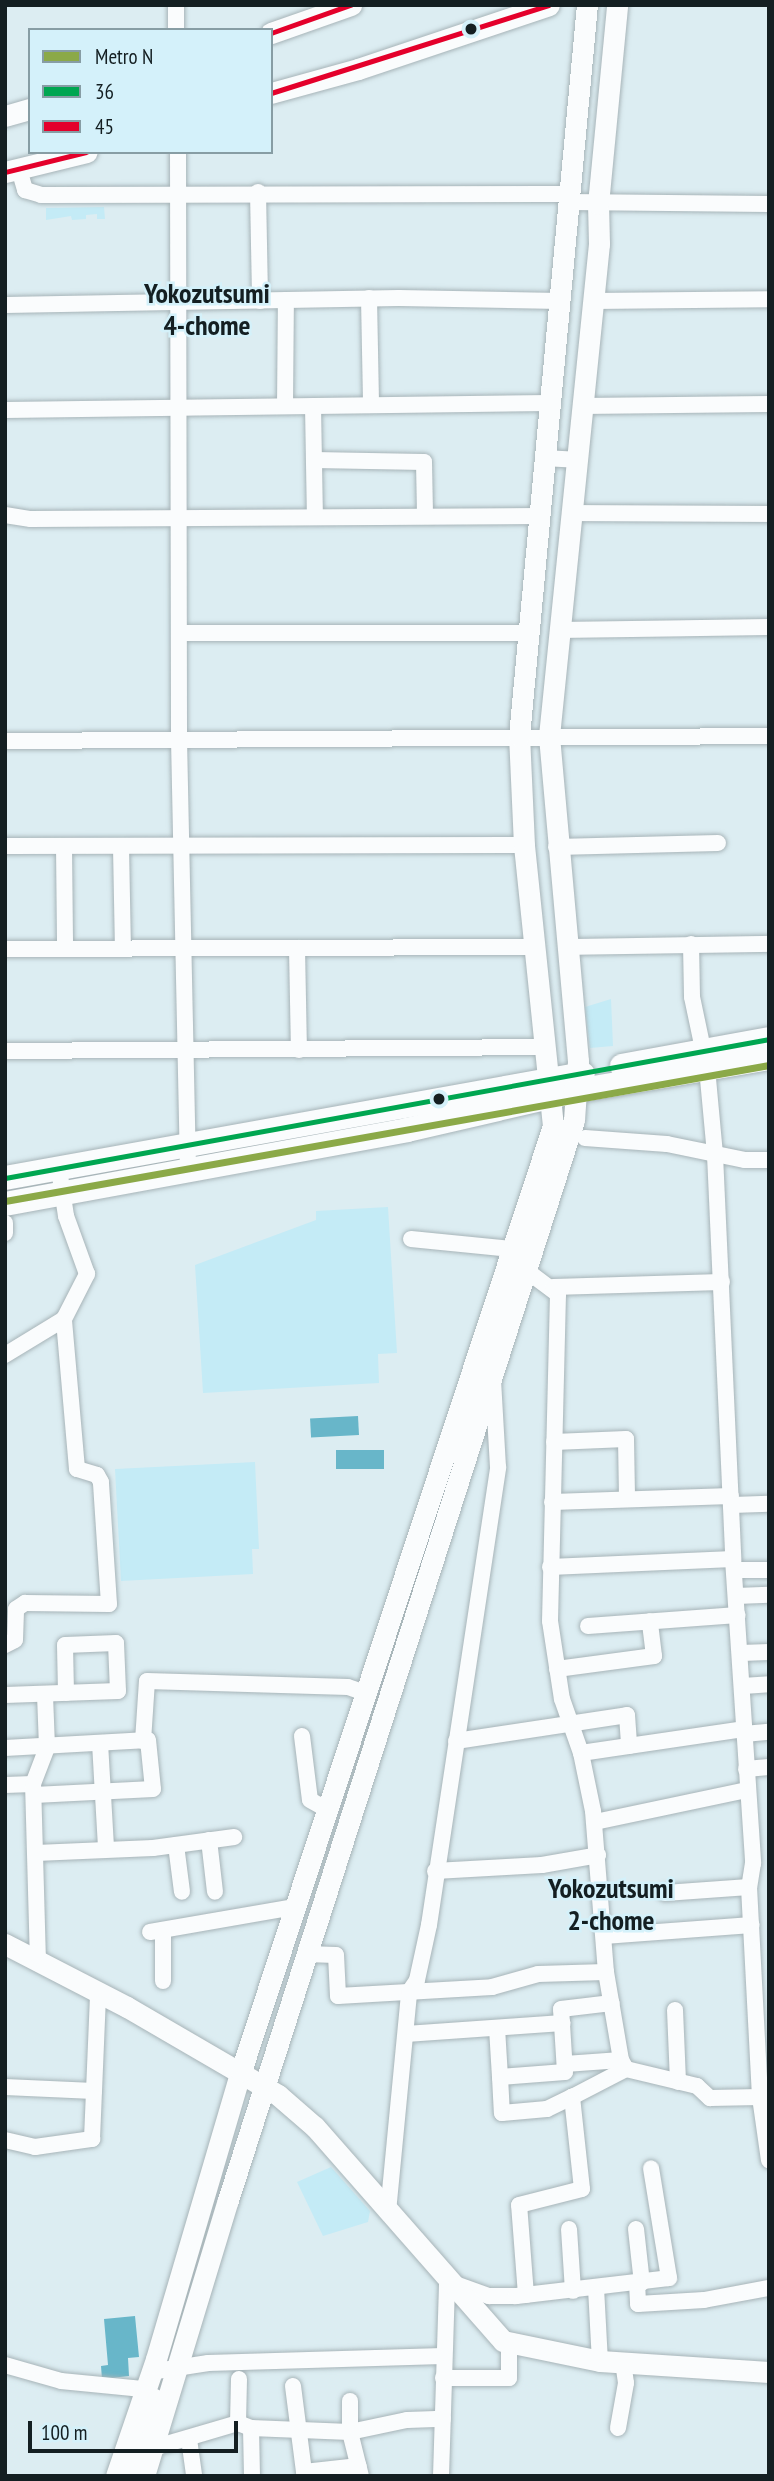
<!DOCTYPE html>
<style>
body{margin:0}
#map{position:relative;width:774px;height:2481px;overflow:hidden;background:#dcedf2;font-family:"PT Sans Narrow",sans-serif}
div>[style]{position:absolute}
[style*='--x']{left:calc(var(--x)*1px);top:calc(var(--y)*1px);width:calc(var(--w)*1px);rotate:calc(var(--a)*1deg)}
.green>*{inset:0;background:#c4ebf6}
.water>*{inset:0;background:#68b6c9;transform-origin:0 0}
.roads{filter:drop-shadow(0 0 2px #a7b4b8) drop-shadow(0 0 2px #a7b4b8)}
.street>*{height:16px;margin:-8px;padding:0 8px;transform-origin:8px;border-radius:8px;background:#fafcfd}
.secondary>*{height:21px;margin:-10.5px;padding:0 10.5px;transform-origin:10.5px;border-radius:10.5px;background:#fafcfd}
.primary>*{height:24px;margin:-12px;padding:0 12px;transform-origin:12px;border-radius:12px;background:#fafcfd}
.bus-1>*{height:5px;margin:-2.5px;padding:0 2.5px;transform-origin:2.5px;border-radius:2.5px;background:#00a651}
.bus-2>*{height:5px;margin:-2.5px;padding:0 2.5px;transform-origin:2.5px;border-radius:2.5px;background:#e4002b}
.metro-1>*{height:7px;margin:-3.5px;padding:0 3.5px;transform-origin:3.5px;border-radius:3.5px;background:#8ba948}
.dots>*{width:19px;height:19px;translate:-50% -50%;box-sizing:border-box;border:4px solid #d4f1fa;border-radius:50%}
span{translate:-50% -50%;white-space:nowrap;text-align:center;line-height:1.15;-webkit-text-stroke:5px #d4f1fa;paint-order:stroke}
.neighbourhood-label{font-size:28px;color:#141f22;font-weight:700}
.frame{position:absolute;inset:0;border:7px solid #141f22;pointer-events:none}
.legend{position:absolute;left:28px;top:28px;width:245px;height:126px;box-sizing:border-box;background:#d4f1fa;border:2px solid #879da4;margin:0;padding:9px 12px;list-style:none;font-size:21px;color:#141f22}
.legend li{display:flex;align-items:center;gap:14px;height:35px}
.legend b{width:35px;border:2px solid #879da4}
.scale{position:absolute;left:28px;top:2421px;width:210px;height:32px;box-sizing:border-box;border:4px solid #141f22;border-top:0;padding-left:9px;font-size:21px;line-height:24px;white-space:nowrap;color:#141f22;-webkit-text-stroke:5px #d4f1fa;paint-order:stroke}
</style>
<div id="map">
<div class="green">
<div style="clip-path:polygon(104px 207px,105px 219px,97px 219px,97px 214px,86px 215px,86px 219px,72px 220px,71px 216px,46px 220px,46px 208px)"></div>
<div style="clip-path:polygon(611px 999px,613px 1046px,590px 1048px,585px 1007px)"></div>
<div style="clip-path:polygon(388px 1207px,397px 1353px,378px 1354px,379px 1383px,203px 1393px,195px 1265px,316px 1220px,316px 1211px)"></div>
<div style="clip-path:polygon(255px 1462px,259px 1549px,252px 1549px,253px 1574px,121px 1581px,115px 1469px)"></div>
<div style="clip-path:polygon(331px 2167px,370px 2211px,368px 2222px,323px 2236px,297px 2182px)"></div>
</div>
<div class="water">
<div style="left:358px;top:1416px;width:19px;height:48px;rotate:87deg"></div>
<div style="left:384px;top:1450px;width:19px;height:48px;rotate:90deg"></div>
<div style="clip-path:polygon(135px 2316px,139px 2357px,128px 2358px,129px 2376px,102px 2379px,101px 2366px,108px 2365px,104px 2319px)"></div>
</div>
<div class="roads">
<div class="street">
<div style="--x:176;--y:5;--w:25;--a:90"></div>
<div style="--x:178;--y:152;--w:587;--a:89.9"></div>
<div style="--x:179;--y:739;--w:433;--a:88.8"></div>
<div style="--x:19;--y:169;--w:22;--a:74"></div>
<div style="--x:25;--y:190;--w:17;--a:17"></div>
<div style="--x:41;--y:195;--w:528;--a:-0.11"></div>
<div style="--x:258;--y:192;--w:109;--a:88.9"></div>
<div style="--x:568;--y:202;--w:201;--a:0.6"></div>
<div style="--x:369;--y:298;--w:107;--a:88.9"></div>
<div style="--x:592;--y:301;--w:177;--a:-0.6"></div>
<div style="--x:5;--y:305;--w:394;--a:-1"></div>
<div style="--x:399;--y:298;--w:162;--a:1.1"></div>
<div style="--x:285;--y:406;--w:106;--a:-89.5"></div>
<div style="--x:313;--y:406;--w:110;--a:89"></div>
<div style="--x:581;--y:406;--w:188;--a:-0.6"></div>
<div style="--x:5;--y:410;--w:544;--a:-0.74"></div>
<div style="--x:543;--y:458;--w:33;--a:3"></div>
<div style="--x:314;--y:460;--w:110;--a:1"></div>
<div style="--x:424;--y:462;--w:54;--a:88.9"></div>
<div style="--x:571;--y:513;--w:198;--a:0.3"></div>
<div style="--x:5;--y:515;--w:26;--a:9"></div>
<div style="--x:31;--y:519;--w:507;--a:-0.34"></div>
<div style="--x:558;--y:630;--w:211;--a:-0.8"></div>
<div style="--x:182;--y:633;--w:344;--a:0"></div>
<div style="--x:5;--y:741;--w:764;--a:-0.37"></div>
<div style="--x:5;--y:846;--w:519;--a:-0.11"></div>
<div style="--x:64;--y:846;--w:103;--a:89.4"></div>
<div style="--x:121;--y:847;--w:101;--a:88.9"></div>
<div style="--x:556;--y:847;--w:162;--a:-1.4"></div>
<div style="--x:691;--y:944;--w:53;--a:88.9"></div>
<div style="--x:692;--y:997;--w:73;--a:78.1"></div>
<div style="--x:707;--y:1068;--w:87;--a:84.7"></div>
<div style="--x:715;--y:1155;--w:404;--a:87.4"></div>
<div style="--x:733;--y:1559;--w:305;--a:86.2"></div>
<div style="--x:753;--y:1863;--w:24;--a:99"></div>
<div style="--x:749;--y:1887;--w:210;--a:87"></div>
<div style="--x:760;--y:2097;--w:64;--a:81.9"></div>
<div style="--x:567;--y:947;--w:202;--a:-0.9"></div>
<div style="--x:297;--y:948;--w:102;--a:88.9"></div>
<div style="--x:5;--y:949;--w:529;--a:-0.22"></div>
<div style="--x:5;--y:1051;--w:540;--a:-0.42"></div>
<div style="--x:585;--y:1138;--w:82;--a:4.2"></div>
<div style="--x:667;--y:1144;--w:80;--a:11.6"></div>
<div style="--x:745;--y:1160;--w:24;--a:0"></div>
<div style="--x:5;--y:1223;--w:10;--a:90"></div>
<div style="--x:411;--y:1239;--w:101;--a:5.7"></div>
<div style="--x:527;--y:1271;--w:39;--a:37"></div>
<div style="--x:558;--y:1294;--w:327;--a:91.4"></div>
<div style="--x:550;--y:1621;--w:79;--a:81.3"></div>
<div style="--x:562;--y:1699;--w:57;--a:70.6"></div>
<div style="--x:581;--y:1753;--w:59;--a:78.3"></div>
<div style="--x:593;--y:1811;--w:162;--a:85.4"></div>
<div style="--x:606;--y:1972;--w:89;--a:80.3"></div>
<div style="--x:621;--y:2060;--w:10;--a:61"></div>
<div style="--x:626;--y:2069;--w:73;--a:13.5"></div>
<div style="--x:697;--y:2086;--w:18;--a:43"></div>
<div style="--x:710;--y:2098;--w:50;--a:-1.1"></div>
<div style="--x:553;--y:1287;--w:169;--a:-1.7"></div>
<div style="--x:5;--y:1355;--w:69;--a:-31.4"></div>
<div style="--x:554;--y:1442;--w:72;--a:-2.4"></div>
<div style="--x:626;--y:1439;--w:59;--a:89"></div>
<div style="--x:552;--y:1502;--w:179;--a:-1.9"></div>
<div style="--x:732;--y:1505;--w:37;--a:-2"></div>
<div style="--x:550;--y:1567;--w:183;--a:-2.5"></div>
<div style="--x:734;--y:1570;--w:35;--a:0"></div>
<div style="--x:736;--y:1596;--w:33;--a:-2"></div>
<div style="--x:588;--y:1626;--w:150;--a:-4.2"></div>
<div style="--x:5;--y:1645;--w:11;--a:-27"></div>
<div style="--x:15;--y:1640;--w:31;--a:-88"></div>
<div style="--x:16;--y:1609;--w:11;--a:-34"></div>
<div style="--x:25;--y:1603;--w:84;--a:0.7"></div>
<div style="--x:109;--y:1604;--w:122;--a:-93.8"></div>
<div style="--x:101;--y:1482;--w:8;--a:-120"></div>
<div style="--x:97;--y:1475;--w:21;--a:-163"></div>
<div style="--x:77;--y:1469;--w:151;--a:-95"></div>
<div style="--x:64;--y:1319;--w:51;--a:-62.9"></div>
<div style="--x:87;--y:1274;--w:62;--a:-109.9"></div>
<div style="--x:66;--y:1216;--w:48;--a:-98.5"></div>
<div style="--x:741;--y:1653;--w:28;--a:-2"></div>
<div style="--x:557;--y:1669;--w:98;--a:-7.6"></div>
<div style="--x:654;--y:1656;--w:35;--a:-97"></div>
<div style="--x:743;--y:1686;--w:26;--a:-4"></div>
<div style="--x:5;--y:1695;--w:113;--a:-2"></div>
<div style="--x:118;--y:1691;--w:48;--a:-92.4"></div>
<div style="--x:116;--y:1643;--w:51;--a:177.8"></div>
<div style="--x:65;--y:1645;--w:48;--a:88.8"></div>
<div style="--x:744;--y:1734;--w:25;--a:-5"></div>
<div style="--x:302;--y:1736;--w:64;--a:82.9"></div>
<div style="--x:310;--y:1800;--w:21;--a:29"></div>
<div style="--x:143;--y:1741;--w:60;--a:-86.2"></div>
<div style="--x:147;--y:1681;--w:201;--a:1.7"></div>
<div style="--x:348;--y:1687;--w:21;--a:19"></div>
<div style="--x:456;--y:1741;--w:173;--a:-8.6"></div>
<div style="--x:627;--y:1715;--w:31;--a:86"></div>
<div style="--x:100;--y:1743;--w:105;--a:86.7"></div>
<div style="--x:5;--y:1748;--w:143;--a:-3.2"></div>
<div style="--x:148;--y:1740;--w:49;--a:84.2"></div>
<div style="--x:153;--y:1789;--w:119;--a:177.1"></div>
<div style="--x:581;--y:1753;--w:164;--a:-8.4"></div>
<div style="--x:746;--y:1769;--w:23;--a:-5"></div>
<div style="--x:5;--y:1785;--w:28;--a:-2"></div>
<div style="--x:595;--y:1822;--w:155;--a:-11.9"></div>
<div style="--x:209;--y:1840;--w:52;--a:83.4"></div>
<div style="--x:176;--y:1845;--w:47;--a:82.7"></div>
<div style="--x:36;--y:1853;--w:117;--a:-2.4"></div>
<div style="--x:153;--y:1848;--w:82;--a:-7.7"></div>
<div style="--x:435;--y:1871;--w:107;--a:-3.2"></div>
<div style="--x:542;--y:1865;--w:57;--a:-10.1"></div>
<div style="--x:665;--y:1893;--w:84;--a:-4.1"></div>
<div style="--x:163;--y:1930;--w:51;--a:90"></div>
<div style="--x:150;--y:1932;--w:147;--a:-9.8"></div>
<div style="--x:604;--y:1936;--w:148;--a:-4.3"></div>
<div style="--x:306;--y:1954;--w:30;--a:2"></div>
<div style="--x:336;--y:1955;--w:41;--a:87.2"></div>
<div style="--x:338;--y:1996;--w:154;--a:-3.3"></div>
<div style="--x:492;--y:1987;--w:48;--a:-15.8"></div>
<div style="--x:538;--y:1974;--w:68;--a:-1.7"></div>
<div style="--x:38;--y:1962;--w:178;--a:-91.6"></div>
<div style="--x:33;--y:1784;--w:40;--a:-69"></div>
<div style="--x:47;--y:1747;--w:53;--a:-92.2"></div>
<div style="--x:675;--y:2010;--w:72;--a:87.6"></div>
<div style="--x:497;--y:2028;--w:49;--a:86.5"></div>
<div style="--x:500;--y:2077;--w:65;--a:-4.4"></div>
<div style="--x:565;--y:2072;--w:63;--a:-93.6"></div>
<div style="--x:561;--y:2009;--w:51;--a:-6.7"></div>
<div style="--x:406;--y:2034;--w:157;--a:-4"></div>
<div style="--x:565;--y:2064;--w:56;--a:-4.1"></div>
<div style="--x:500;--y:2077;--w:36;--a:87"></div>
<div style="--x:502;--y:2113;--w:45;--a:-5.1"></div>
<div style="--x:547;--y:2109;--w:28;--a:-26"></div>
<div style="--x:5;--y:2087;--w:89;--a:2.6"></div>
<div style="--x:5;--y:2140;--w:31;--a:13"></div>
<div style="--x:35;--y:2147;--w:58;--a:-8"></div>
<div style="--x:92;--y:2139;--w:146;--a:-87.6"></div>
<div style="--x:388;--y:2212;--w:221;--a:-84.5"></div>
<div style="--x:409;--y:1992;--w:14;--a:-56"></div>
<div style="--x:417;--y:1980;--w:56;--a:-77.7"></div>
<div style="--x:429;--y:1925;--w:463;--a:-81.4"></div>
<div style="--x:498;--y:1467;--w:86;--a:-93.3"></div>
<div style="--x:569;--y:2229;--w:62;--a:86.3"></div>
<div style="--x:636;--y:2229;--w:54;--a:83.7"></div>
<div style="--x:637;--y:2283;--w:21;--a:87"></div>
<div style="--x:638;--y:2304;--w:66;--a:-3.5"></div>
<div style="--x:704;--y:2300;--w:66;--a:-10.5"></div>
<div style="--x:596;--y:2288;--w:73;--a:86.9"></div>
<div style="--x:526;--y:2295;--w:90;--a:-94.4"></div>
<div style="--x:519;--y:2205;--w:65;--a:-14.3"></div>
<div style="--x:582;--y:2189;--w:93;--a:-96.2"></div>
<div style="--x:572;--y:2097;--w:61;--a:-27.4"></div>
<div style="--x:5;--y:2365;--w:58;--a:15.9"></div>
<div style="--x:61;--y:2381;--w:82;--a:5.6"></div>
<div style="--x:150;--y:2372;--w:59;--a:-8.8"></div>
<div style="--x:208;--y:2363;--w:235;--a:-1.7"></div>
<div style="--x:443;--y:2378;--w:66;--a:0"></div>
<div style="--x:509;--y:2378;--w:34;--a:-90"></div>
<div style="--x:239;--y:2379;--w:44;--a:91.3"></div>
<div style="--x:238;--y:2423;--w:14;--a:21"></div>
<div style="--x:251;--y:2428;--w:48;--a:88.8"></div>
<div style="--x:293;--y:2386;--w:87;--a:82.7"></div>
<div style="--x:304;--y:2472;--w:55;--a:-6.2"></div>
<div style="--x:350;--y:2401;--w:31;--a:90"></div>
<div style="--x:350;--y:2432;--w:45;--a:76"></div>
<div style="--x:251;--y:2428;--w:99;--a:2.3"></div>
<div style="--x:350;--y:2432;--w:58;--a:-11.9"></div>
<div style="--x:407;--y:2420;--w:36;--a:-2"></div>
<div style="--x:618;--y:2428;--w:46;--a:-79.9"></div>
<div style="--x:626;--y:2383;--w:21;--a:-98"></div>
<div style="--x:189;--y:2439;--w:37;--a:82"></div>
<div style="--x:153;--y:2448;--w:89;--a:-16.4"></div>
<div style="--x:130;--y:2476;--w:83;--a:-72.4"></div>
<div style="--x:441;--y:2476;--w:195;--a:-88.2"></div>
<div style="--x:447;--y:2281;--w:45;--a:19.7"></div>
<div style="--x:489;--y:2296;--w:27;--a:0"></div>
<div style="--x:516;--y:2296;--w:154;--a:-6.7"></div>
<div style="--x:669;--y:2278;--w:111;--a:-99.3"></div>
</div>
<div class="secondary">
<div style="--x:271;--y:33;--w:85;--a:-19.3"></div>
<div style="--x:271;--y:93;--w:90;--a:-15.4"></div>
<div style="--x:358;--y:69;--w:201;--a:-18.5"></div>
<div style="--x:5;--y:116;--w:26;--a:-16"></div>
<div style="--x:5;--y:172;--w:84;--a:-13.7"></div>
<div style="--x:5;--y:1944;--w:137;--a:27.3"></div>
<div style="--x:127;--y:2007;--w:175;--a:30.2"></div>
<div style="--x:278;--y:2095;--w:49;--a:40.9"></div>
<div style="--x:315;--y:2127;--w:285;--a:48.7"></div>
<div style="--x:503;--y:2341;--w:99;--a:11.7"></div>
<div style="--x:600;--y:2361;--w:169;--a:3.7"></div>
<div style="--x:116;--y:2476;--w:124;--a:-71.1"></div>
<div style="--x:156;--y:2359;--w:300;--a:-73.6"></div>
<div style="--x:241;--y:2071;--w:995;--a:-71.73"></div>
<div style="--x:553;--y:1126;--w:282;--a:-95.9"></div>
<div style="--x:524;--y:845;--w:109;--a:-92.6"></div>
<div style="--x:519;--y:736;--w:734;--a:-84.69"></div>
<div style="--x:144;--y:2476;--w:288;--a:-73.1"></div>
<div style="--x:228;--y:2200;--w:1134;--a:-72.24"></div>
<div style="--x:574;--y:1120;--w:59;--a:-86.1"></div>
<div style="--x:578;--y:1061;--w:326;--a:-95.1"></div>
<div style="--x:549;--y:736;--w:495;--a:-84.2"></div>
<div style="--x:599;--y:244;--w:40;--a:-91.4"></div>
<div style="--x:598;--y:204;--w:200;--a:-84.5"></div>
</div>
<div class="primary">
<div style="--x:622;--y:1066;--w:149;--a:-10.4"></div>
<div style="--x:5;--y:1178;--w:587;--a:-10.2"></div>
<div style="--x:5;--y:1204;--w:409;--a:-10.4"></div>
<div style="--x:407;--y:1130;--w:173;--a:-13"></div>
<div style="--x:576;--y:1091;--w:196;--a:-9.7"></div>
</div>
</div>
<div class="bus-1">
<div style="--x:5;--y:1178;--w:777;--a:-10.31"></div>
</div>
<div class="bus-2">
<div style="--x:271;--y:33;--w:84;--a:-19.5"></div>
<div style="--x:271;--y:93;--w:291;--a:-17.6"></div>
<div style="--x:5;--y:172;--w:83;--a:-13.9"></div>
</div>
<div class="metro-1">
<div style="--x:5;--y:1201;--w:776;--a:-10.09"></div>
</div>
<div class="dots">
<div style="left:471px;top:29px;background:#141f22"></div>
<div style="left:439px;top:1099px;background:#141f22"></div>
</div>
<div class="neighbourhood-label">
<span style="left:207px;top:309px">Yokozutsumi<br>4-chome</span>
<span style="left:611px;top:1904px">Yokozutsumi<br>2-chome</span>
</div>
<div class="frame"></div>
<ul class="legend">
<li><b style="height:9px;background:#8ba948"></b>Metro N</li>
<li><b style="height:9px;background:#00a651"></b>36</li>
<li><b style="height:9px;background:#e4002b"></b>45</li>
</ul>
<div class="scale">100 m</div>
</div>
